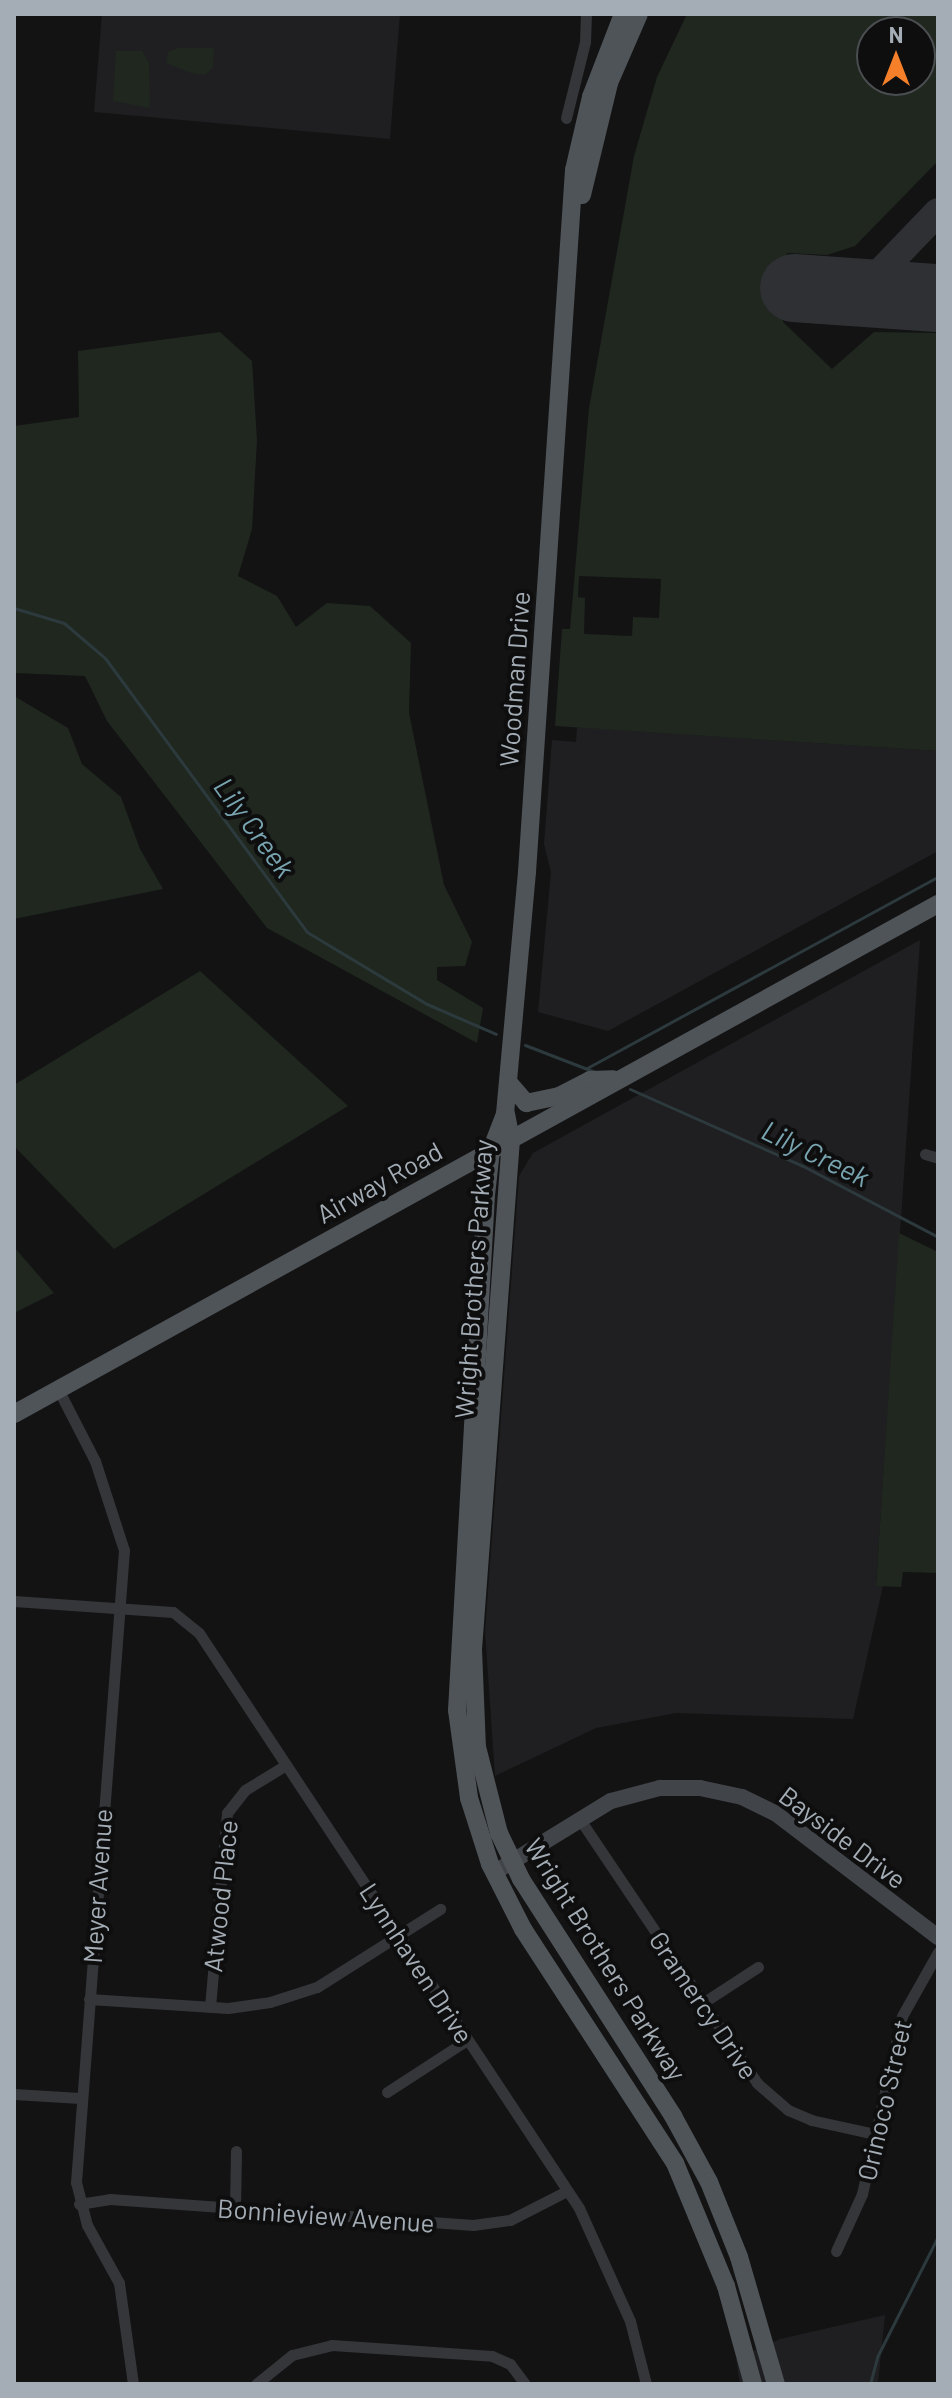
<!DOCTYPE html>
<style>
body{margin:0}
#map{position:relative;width:952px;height:2398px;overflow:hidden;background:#131314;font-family:Barlow,sans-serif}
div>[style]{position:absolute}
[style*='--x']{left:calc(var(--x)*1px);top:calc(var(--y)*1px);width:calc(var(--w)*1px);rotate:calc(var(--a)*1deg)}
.built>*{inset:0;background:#1f1f21}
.green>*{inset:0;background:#1f271f}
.stream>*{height:3px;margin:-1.5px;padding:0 1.5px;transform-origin:1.5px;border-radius:1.5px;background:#2c393d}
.taxiway>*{height:28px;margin:-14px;padding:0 14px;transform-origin:14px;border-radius:14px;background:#2e3033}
.runway>*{height:68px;margin:-34px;padding:0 34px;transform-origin:34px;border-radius:34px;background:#2e3033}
.street>*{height:11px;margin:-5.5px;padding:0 5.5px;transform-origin:5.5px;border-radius:5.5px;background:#343639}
.secondary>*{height:16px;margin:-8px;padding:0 8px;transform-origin:8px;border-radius:8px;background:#414549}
.primary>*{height:18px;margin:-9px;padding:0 9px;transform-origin:9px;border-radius:9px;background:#4f5458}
span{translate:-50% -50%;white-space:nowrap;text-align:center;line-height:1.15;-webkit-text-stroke:8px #0e0e0f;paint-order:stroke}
.street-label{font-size:26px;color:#a4adb5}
.water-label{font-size:28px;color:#79a5b1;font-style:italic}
.frame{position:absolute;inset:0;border:16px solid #a4adb5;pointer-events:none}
.north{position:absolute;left:856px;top:16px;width:80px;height:80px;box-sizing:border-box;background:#0e0e0f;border:2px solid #4a4e51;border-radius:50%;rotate:0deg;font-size:22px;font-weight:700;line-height:32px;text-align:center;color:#a4adb5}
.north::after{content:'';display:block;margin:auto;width:28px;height:36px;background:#f68029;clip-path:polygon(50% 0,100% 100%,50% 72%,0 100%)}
</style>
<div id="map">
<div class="built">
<div style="clip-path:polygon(102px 14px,400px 14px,390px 139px,94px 112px)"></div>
<div style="clip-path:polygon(577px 727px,938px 751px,938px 851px,608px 1031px,538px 1012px,551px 872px,544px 844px,552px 740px,576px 742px)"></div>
<div style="clip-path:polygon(920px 940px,876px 1585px,883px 1586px,853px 1719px,676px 1713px,596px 1728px,495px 1776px,485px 1631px,519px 1176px,533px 1153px)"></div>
<div style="clip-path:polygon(885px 2315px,878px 2384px,740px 2384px,736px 2359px,780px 2339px)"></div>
</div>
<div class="green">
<div style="clip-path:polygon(evenodd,687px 14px,938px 14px,938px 161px,855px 246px,827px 255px,787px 253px,783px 322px,832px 369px,874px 332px,938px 333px,938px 751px,555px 726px,562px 629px,570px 629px,589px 408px,634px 156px,657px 77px,687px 14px,920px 32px,920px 80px,872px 80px,872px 32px,920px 32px,687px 14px,579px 576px,661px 579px,659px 618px,633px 617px,632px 636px,584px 634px,585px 598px,578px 597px,579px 576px)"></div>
<div style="clip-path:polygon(178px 48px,214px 48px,213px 67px,205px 75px,191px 73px,166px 63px,168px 52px)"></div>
<div style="clip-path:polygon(116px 51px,142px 51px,149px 63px,150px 108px,113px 101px)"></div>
<div style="clip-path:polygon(220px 332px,252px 361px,257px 440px,252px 529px,238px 576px,277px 596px,296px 627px,327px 603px,370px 606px,411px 643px,409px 713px,444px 885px,472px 942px,465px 966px,437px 967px,437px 980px,483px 1008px,477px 1043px,267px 928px,107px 721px,85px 676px,14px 673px,14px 426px,79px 417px,78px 351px)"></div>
<div style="clip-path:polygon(14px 696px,68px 728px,82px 764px,121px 797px,140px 849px,163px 889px,14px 919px)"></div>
<div style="clip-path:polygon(200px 971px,348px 1106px,114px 1249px,14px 1146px,14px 1085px)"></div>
<div style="clip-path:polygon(899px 1233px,938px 1252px,938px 1573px,903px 1572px,901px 1587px,876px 1586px)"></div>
<div style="clip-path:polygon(14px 1247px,54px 1293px,14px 1313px)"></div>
</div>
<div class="stream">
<div style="--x:14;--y:608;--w:52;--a:16.7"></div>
<div style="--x:64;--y:623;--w:54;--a:40.5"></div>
<div style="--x:105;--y:658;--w:340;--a:53.6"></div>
<div style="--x:307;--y:932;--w:140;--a:31"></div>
<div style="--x:427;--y:1004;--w:75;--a:23.5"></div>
<div style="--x:525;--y:1045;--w:75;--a:21.1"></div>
<div style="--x:587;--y:1068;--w:400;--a:-28.6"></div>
<div style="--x:630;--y:1089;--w:189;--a:24"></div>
<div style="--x:803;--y:1166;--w:153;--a:27.7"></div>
<div style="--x:870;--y:2384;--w:28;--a:-75"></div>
<div style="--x:877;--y:2357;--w:136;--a:-63.2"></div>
</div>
<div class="taxiway">
<div style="--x:860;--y:293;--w:112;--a:-46.1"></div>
</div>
<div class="runway">
<div style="--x:794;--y:288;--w:144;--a:4"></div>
</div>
<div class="street">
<div style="--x:566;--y:118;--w:78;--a:-76"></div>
<div style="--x:585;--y:42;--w:28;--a:-88"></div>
<div style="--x:925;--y:1154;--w:14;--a:17"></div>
<div style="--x:59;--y:1391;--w:79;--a:62.8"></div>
<div style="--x:95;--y:1461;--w:94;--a:72"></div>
<div style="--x:124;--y:1550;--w:634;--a:94.34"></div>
<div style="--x:76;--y:2182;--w:44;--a:75.7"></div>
<div style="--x:87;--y:2225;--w:66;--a:61.1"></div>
<div style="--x:119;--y:2283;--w:102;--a:82.1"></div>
<div style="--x:14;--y:1601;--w:159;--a:4"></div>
<div style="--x:173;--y:1612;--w:33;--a:39"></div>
<div style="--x:199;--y:1633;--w:689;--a:56.54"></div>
<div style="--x:579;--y:2208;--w:124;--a:65.7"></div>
<div style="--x:630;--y:2321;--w:65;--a:75.7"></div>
<div style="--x:579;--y:1818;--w:319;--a:56.1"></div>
<div style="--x:757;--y:2083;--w:41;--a:41.1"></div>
<div style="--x:788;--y:2110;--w:25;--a:23"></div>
<div style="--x:811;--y:2120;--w:66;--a:12.3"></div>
<div style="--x:89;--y:1999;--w:139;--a:3.7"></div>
<div style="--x:228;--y:2008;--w:42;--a:-8.1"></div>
<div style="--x:270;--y:2002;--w:49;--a:-17.7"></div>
<div style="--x:317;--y:1987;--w:146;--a:-32.4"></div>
<div style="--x:701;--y:2004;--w:68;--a:-33"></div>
<div style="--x:210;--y:2007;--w:195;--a:-85"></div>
<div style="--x:227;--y:1813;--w:29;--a:-52"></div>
<div style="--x:245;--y:1790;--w:48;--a:-31.4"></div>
<div style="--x:387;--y:2092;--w:95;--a:-33"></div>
<div style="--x:14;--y:2094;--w:66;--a:3.5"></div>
<div style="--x:79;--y:2204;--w:31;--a:-9"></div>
<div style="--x:110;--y:2199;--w:364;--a:4.1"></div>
<div style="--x:473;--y:2225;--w:37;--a:-8"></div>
<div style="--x:510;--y:2220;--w:64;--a:-27"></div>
<div style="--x:235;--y:2208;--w:57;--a:-89"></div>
<div style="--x:836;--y:2251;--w:63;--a:-65.5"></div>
<div style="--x:862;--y:2194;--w:182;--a:-77.3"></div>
<div style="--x:902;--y:2016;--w:73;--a:-60.6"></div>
<div style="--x:256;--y:2384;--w:46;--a:-38.9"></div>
<div style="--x:292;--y:2355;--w:41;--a:-14"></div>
<div style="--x:332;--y:2345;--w:160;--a:3.9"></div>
<div style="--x:492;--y:2356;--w:20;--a:24"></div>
<div style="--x:510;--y:2364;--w:25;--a:53"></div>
</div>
<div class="secondary">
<div style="--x:495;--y:1872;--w:136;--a:-31.5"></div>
<div style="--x:611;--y:1801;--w:51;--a:-14.9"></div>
<div style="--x:660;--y:1788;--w:40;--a:0"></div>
<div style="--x:700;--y:1788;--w:43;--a:12.1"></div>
<div style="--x:742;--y:1797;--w:37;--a:26"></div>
<div style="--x:775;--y:1813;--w:205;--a:37.3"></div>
</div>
<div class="primary">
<div style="--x:623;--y:14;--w:89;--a:111.1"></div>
<div style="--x:591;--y:97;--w:75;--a:103.1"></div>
<div style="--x:574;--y:170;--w:704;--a:93.83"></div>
<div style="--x:527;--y:872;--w:243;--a:95.2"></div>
<div style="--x:505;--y:1114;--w:39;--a:111"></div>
<div style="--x:491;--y:1150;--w:45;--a:96.3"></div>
<div style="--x:486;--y:1195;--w:516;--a:93.22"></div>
<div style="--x:457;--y:1710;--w:89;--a:82.2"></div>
<div style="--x:469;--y:1798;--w:69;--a:72.3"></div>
<div style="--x:490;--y:1864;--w:73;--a:63.1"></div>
<div style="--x:523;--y:1929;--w:279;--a:57"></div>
<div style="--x:675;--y:2163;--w:133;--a:67.5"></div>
<div style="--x:726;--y:2286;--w:102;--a:74.6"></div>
<div style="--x:582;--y:195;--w:115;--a:-76.4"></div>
<div style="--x:609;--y:83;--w:75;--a:-66.5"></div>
<div style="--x:508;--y:1082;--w:28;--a:49"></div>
<div style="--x:526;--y:1103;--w:34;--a:-12"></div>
<div style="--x:559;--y:1096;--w:35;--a:-27"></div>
<div style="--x:590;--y:1080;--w:23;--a:-2"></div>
<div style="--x:506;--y:1114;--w:25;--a:79"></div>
<div style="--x:511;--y:1139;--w:511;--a:94.26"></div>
<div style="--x:473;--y:1649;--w:98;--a:87.7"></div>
<div style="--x:477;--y:1747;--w:89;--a:75.7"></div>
<div style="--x:499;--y:1833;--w:51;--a:64.4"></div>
<div style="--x:521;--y:1879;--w:282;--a:57.3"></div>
<div style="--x:673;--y:2116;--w:75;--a:61.4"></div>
<div style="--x:709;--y:2182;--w:81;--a:68.2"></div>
<div style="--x:739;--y:2257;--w:132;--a:73.8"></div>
<div style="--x:14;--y:1414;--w:1055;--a:-28.9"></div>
</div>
<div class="street-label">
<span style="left:514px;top:679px;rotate:-86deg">Woodman Drive</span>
<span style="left:379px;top:1182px;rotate:-29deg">Airway Road</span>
<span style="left:473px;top:1279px;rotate:-86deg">Wright Brothers Parkway</span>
<span style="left:843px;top:1837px;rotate:37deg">Bayside Drive</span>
<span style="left:97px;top:1886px;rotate:-86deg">Meyer Avenue</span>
<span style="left:220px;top:1896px;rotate:-84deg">Atwood Place</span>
<span style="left:606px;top:1959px;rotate:58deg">Wright Brothers Parkway</span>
<span style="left:417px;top:1963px;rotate:57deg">Lynnhaven Drive</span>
<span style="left:704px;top:2005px;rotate:56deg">Gramercy Drive</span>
<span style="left:884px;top:2100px;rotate:-77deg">Orinoco Street</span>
<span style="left:326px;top:2215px;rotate:4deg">Bonnieview Avenue</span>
</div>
<div class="water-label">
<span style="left:255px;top:827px;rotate:54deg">Lily Creek</span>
<span style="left:816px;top:1153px;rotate:26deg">Lily Creek</span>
</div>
<div class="frame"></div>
<div class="north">N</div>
</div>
